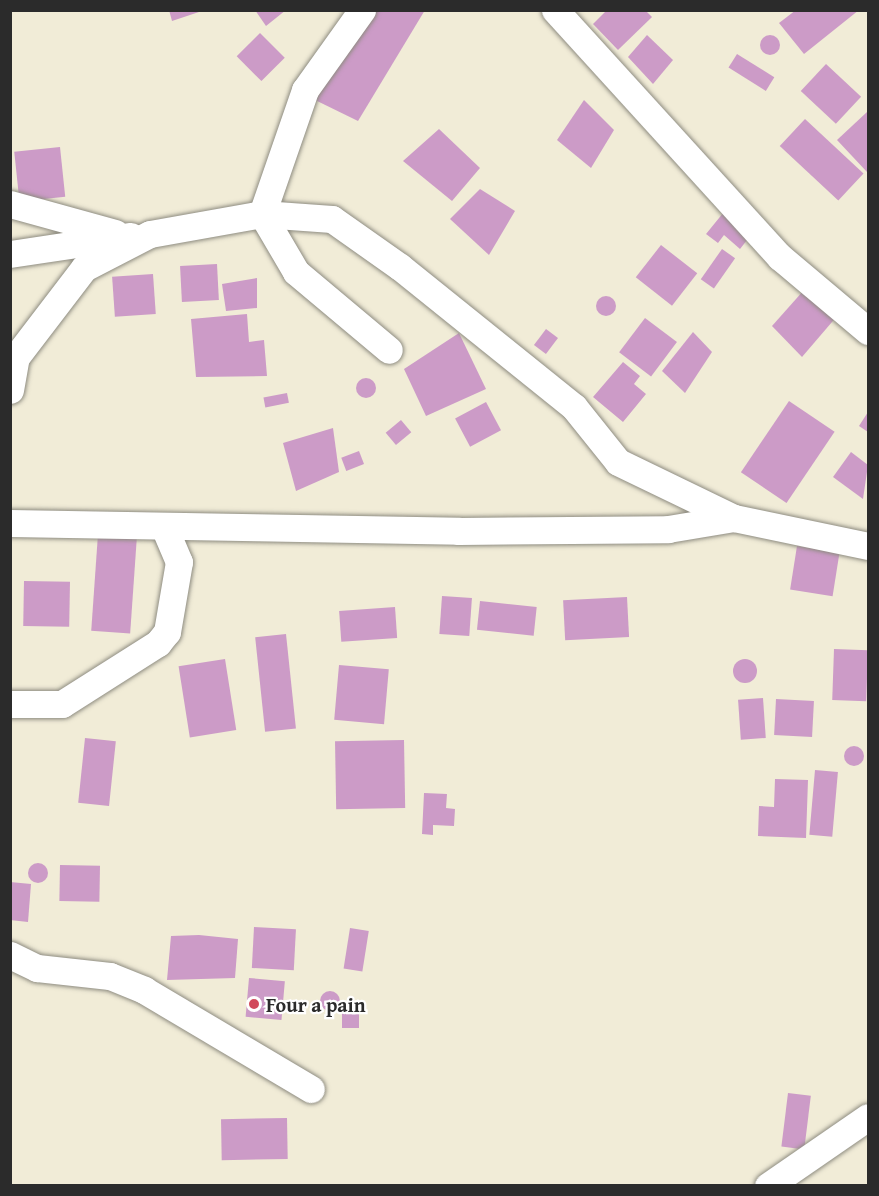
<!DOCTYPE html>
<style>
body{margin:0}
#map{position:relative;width:879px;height:1196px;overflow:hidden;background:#f1ecd7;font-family:"Gentium Book Plus",serif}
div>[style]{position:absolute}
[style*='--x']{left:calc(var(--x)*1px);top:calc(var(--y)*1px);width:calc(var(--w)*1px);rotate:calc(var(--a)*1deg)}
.building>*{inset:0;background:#cc9bc7;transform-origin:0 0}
.round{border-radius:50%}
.roads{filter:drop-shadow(0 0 2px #8e8c81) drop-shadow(0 0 2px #8e8c81)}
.minor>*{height:27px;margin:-13.5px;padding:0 13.5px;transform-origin:13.5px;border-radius:13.5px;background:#fff}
.dots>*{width:16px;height:16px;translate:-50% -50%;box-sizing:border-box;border:3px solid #fff;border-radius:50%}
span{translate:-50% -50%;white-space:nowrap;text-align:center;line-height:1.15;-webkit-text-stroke:4.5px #fff;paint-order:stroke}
.poi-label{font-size:20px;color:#2b2b2b;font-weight:700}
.left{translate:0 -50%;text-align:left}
.frame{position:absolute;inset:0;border:12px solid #2b2b2b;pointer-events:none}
</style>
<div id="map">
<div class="building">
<div style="clip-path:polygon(169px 10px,202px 10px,202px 11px,172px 21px)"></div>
<div style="clip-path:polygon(255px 10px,286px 10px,266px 26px)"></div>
<div style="clip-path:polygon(374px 10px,425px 10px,358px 121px,313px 99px)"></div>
<div style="clip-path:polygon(607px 10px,645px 10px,652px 17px,618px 50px,593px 24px)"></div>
<div style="clip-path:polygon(796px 10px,859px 10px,804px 54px,779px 23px)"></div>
<div style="left:260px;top:33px;width:35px;height:33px;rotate:45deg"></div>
<div style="clip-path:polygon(647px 35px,673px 60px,653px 84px,628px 57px)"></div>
<div class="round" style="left:760px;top:35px;width:20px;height:20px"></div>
<div style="left:737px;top:54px;width:44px;height:16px;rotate:32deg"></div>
<div style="left:826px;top:64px;width:48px;height:37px;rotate:43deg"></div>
<div style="clip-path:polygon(584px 100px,614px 130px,591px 168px,557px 140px)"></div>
<div style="clip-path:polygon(867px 112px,868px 114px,867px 172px,837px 140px)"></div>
<div style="left:805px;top:119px;width:80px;height:37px;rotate:43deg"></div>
<div style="clip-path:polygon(439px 129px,480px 168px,452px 201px,403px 161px)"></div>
<div style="left:60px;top:147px;width:50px;height:46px;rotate:84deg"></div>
<div style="clip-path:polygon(480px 189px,515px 211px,489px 255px,450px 219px)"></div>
<div style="clip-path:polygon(728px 207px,755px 230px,740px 249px,724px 235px,718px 243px,706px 234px)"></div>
<div style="left:661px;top:245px;width:46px;height:41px;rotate:38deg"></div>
<div style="left:722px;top:249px;width:16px;height:37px;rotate:35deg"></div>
<div style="left:217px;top:264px;width:36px;height:37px;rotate:87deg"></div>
<div style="left:153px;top:274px;width:40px;height:41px;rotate:86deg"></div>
<div style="clip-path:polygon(257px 278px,257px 308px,226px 311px,222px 284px)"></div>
<div style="clip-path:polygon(804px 290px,838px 315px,802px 357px,772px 326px)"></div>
<div class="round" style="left:596px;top:296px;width:20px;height:20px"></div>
<div style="clip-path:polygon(247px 314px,249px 342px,264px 340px,267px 376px,196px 377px,191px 319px)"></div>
<div style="left:645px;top:318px;width:40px;height:43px;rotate:37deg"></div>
<div style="left:546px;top:329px;width:15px;height:20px;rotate:37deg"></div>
<div style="clip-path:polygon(693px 332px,712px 352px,685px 393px,662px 371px)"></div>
<div style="clip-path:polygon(459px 333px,486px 389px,426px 416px,404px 369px)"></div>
<div style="clip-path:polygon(623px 362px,640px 376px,634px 384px,646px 394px,623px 422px,593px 397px)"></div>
<div class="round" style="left:356px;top:378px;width:20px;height:20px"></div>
<div style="left:287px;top:393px;width:10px;height:24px;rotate:79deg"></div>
<div style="left:789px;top:401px;width:55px;height:86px;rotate:34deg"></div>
<div style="left:486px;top:402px;width:32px;height:35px;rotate:62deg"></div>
<div style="clip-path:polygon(868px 412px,868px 432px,859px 426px)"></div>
<div style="left:401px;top:420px;width:16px;height:20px;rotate:50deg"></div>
<div style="clip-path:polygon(333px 428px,339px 472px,296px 491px,283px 443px)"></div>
<div style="left:359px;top:451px;width:14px;height:19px;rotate:69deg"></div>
<div style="clip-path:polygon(851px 452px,868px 465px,863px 499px,833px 477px)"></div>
<div style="left:98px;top:534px;width:39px;height:97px;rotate:4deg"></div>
<div style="left:797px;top:546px;width:43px;height:44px;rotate:9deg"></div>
<div style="left:24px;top:581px;width:46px;height:45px;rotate:1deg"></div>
<div style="left:442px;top:596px;width:30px;height:38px;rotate:4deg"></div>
<div style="left:627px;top:597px;width:40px;height:64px;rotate:87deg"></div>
<div style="left:480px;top:601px;width:57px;height:29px;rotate:6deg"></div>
<div style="left:395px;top:607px;width:31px;height:56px;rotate:86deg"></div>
<div style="left:286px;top:634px;width:95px;height:31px;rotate:84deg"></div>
<div style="left:834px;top:649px;width:34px;height:51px;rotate:2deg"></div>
<div class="round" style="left:733px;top:659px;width:24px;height:24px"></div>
<div style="left:225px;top:659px;width:72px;height:47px;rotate:81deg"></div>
<div style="left:339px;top:665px;width:50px;height:55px;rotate:5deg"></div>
<div style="left:763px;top:698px;width:40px;height:25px;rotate:86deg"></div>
<div style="left:776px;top:699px;width:38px;height:36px;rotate:3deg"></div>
<div style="left:85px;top:738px;width:31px;height:65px;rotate:6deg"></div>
<div style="left:404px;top:740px;width:68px;height:69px;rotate:89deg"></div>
<div class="round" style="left:844px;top:746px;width:20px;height:20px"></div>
<div style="left:815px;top:770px;width:23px;height:65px;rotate:5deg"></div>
<div style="clip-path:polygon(775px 779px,808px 780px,806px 838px,758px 836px,759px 806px,774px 807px)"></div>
<div style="clip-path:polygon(424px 793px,447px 794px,446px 808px,455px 809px,454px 826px,433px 825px,433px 835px,422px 834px)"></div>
<div class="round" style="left:28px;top:863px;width:20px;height:20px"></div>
<div style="left:60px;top:865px;width:40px;height:36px;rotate:1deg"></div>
<div style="clip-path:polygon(10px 882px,31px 884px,28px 922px,10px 920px)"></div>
<div style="left:254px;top:927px;width:42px;height:41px;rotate:3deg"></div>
<div style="left:350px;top:928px;width:19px;height:41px;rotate:9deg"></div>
<div style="clip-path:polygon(199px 935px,238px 939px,235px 978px,167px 980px,171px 936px)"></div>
<div style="left:249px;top:978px;width:36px;height:39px;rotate:5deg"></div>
<div class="round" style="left:320px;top:991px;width:20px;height:20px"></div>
<div style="left:342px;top:1008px;width:17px;height:20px"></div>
<div style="left:788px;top:1093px;width:23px;height:54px;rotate:7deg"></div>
<div style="left:287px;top:1118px;width:41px;height:66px;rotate:89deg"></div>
</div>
<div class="roads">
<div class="minor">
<div style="--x:362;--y:10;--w:98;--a:125.5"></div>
<div style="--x:305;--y:90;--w:131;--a:109.1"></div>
<div style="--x:262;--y:214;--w:67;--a:59.6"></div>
<div style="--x:296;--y:272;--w:121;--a:40"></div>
<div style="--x:555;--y:10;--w:334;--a:47.7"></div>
<div style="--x:780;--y:257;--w:115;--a:40.1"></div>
<div style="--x:10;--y:204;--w:109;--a:15.4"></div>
<div style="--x:10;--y:254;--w:122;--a:-8.5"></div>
<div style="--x:10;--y:390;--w:34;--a:-80"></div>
<div style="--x:16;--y:357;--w:112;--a:-52.6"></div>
<div style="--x:84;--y:268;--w:74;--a:-27.3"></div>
<div style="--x:150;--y:234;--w:114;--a:-10.1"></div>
<div style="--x:262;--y:214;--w:70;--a:4.1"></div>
<div style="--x:332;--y:219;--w:83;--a:35.2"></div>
<div style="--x:400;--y:267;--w:223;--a:38.8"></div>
<div style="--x:574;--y:407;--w:70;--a:51.3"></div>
<div style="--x:618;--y:462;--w:129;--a:25.8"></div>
<div style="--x:734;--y:518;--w:137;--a:11.8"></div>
<div style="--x:10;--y:523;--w:449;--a:1"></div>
<div style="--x:459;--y:531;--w:209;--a:-0.5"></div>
<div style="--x:668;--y:529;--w:67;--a:-9.5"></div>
<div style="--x:10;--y:704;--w:52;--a:0"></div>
<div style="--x:62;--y:704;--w:114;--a:-32.4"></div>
<div style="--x:158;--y:643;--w:14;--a:-51"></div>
<div style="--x:167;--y:632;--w:71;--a:-80.3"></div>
<div style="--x:179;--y:562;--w:39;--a:-113"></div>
<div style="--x:10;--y:955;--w:30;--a:26"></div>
<div style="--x:37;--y:968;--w:73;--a:6.3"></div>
<div style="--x:110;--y:976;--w:37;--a:22"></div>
<div style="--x:144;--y:990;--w:194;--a:30.7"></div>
<div style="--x:768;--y:1186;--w:121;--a:-34.6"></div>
</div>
</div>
<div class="dots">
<div style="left:254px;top:1004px;background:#d1495b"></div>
</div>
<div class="poi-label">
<span class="left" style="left:266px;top:1004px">Four a pain</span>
</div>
<div class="frame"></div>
</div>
